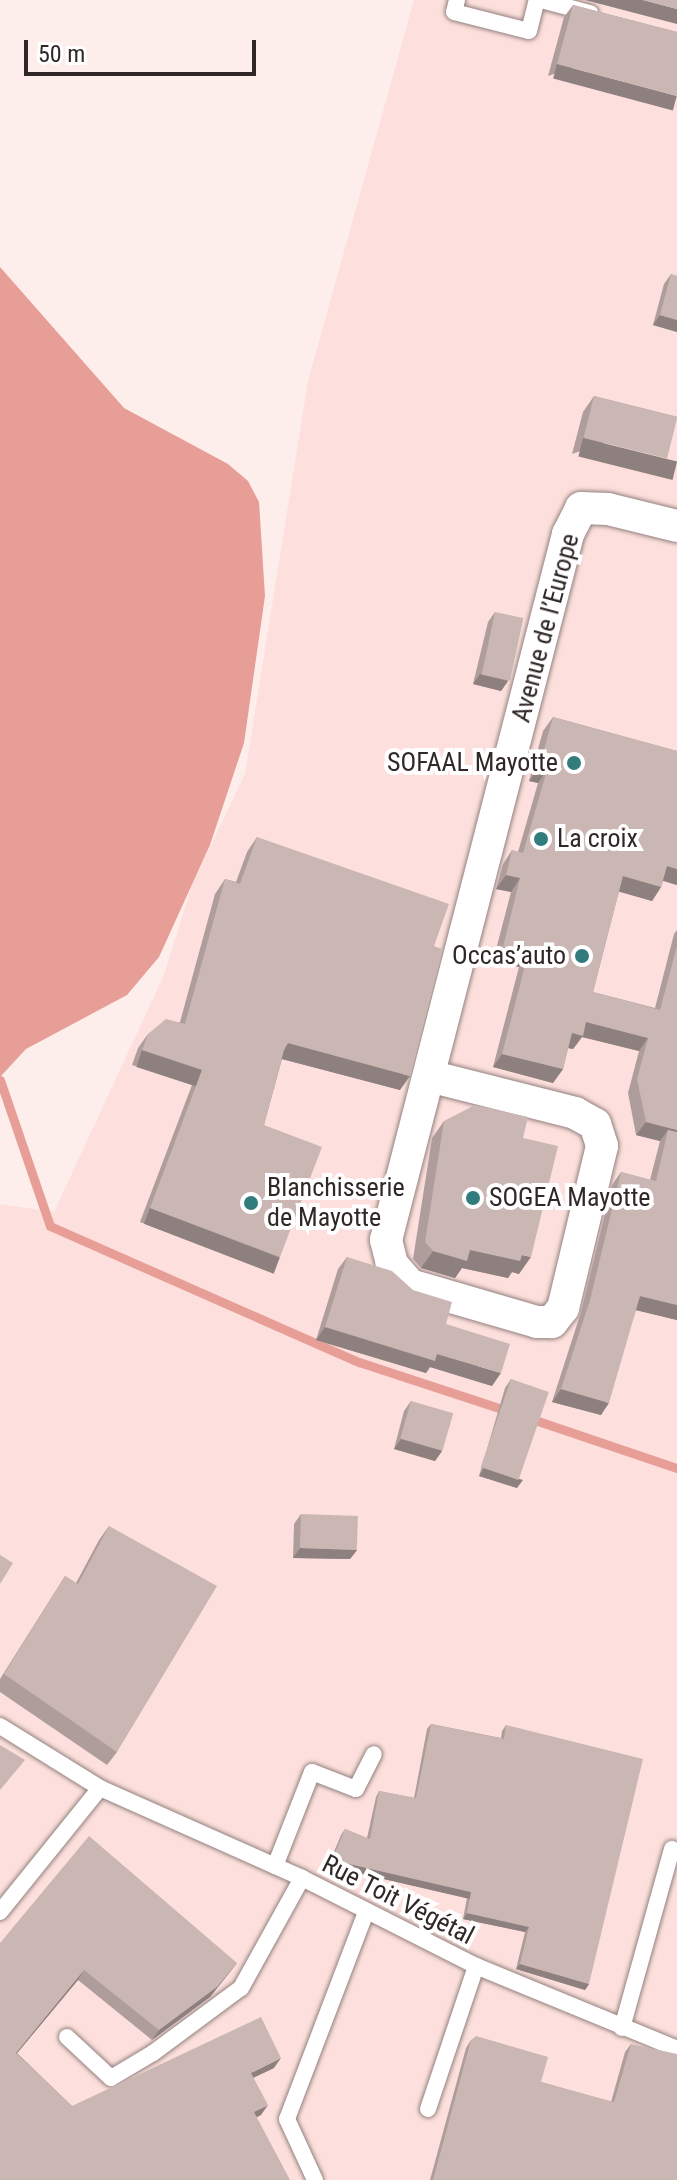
<!DOCTYPE html>
<meta charset="utf-8">
<style>
body{margin:0}
#map{position:relative;width:677px;height:2180px;overflow:hidden;background:#fdedeb;font-family:"Roboto Condensed",sans-serif}
div>[style]{position:absolute}
[style*='--x']{left:calc(var(--x)*1px);top:calc(var(--y)*1px);width:calc(var(--w)*1px);rotate:calc(var(--a)*1deg)}
.built>*{inset:0;background:#fde0dd}
.water>*{inset:0;background:#e79e96}
.stream>*{height:9px;margin:-4.5px;padding:0 4.5px;transform-origin:4.5px;border-radius:4.5px;background:#e79e96}
.roads{filter:drop-shadow(0 0 2px #93817f) drop-shadow(0 0 2px #93817f)}
.lane>*{height:16px;margin:-8px;padding:0 8px;transform-origin:8px;border-radius:8px;background:#fff}
.street>*{height:32px;margin:-16px;padding:0 16px;transform-origin:16px;border-radius:16px;background:#fff}
.wall>*{inset:0;background:#ae9d9b}
.shaded-wall>*{inset:0;background:#8d807e;transform-origin:0 0}
.building>*{inset:0;background:#cab7b4;transform-origin:0 0}
.dots>*{width:22px;height:22px;translate:-50% -50%;box-sizing:border-box;border:4px solid #fff;border-radius:50%}
span{translate:-50% -50%;white-space:nowrap;text-align:center;line-height:1.15;-webkit-text-stroke:8px #fff;paint-order:stroke}
.street-label{font-size:26px;color:#302827}
.poi-label{font-size:26px;color:#302827}
.right{translate:-100% -50%;text-align:right}
.left{translate:0 -50%;text-align:left}
.scale{position:absolute;left:24px;top:40px;width:232px;height:36px;box-sizing:border-box;border:4px solid #302827;border-top:0;padding-left:10px;font-size:24px;line-height:28px;white-space:nowrap;color:#302827;-webkit-text-stroke:6px #fff;paint-order:stroke}
</style>
<div id="map">
<div class="built">
<div style="clip-path:polygon(414px 0,677px 0,677px 2180px,0 2180px,0 1204px,54px 1212px,164px 975px,192px 885px,245px 774px,308px 381px)"></div>
</div>
<div class="water">
<div style="clip-path:polygon(0 267px,124px 408px,228px 464px,248px 481px,259px 502px,265px 596px,244px 743px,210px 845px,159px 957px,127px 995px,26px 1049px,0 1077px)"></div>
</div>
<div class="stream">
<div style="--x:0;--y:1080;--w:154;--a:71.1"></div>
<div style="--x:50;--y:1226;--w:338;--a:23.8"></div>
<div style="--x:359;--y:1362;--w:160;--a:18.2"></div>
<div style="--x:529;--y:1418;--w:156;--a:18.7"></div>
</div>
<div class="roads">
<div class="lane">
<div style="--x:457;--y:0;--w:12;--a:104"></div>
<div style="--x:454;--y:12;--w:77;--a:14.2"></div>
<div style="--x:529;--y:31;--w:32;--a:-76"></div>
<div style="--x:541;--y:0;--w:51;--a:14.9"></div>
<div style="--x:0;--y:1726;--w:118;--a:31.8"></div>
<div style="--x:100;--y:1788;--w:221;--a:24"></div>
<div style="--x:302;--y:1878;--w:195;--a:26.8"></div>
<div style="--x:476;--y:1966;--w:217;--a:22.4"></div>
<div style="--x:275;--y:1866;--w:101;--a:-68.5"></div>
<div style="--x:312;--y:1772;--w:47;--a:21.1"></div>
<div style="--x:356;--y:1789;--w:39;--a:-63"></div>
<div style="--x:0;--y:1912;--w:159;--a:-51.1"></div>
<div style="--x:622;--y:2028;--w:186;--a:-74.4"></div>
<div style="--x:67;--y:2037;--w:60;--a:43"></div>
<div style="--x:111;--y:2078;--w:49;--a:-30.8"></div>
<div style="--x:153;--y:2053;--w:109;--a:-36.5"></div>
<div style="--x:241;--y:1988;--w:126;--a:-61"></div>
<div style="--x:428;--y:2109;--w:151;--a:-71.4"></div>
<div style="--x:315;--y:2180;--w:67;--a:-114.7"></div>
<div style="--x:287;--y:2119;--w:222;--a:-69.1"></div>
</div>
<div class="street">
<div style="--x:429;--y:1076;--w:151;--a:14.2"></div>
<div style="--x:575;--y:1113;--w:23;--a:29"></div>
<div style="--x:595;--y:1124;--w:23;--a:72"></div>
<div style="--x:602;--y:1146;--w:167;--a:103.5"></div>
<div style="--x:563;--y:1308;--w:18;--a:128"></div>
<div style="--x:552;--y:1322;--w:15;--a:180"></div>
<div style="--x:537;--y:1322;--w:132;--a:-163.8"></div>
<div style="--x:410;--y:1285;--w:28;--a:-131"></div>
<div style="--x:392;--y:1264;--w:25;--a:-104"></div>
<div style="--x:386;--y:1240;--w:729;--a:-75.54"></div>
<div style="--x:568;--y:534;--w:29;--a:-63"></div>
<div style="--x:581;--y:508;--w:27;--a:2"></div>
<div style="--x:608;--y:509;--w:71;--a:13.8"></div>
</div>
</div>
<div class="wall">
<div style="clip-path:polygon(573px 5px,677px 32px,548px 76px,564px 17px)"></div>
<div style="clip-path:polygon(671px 274px,677px 276px,677px 332px,653px 325px,664px 284px)"></div>
<div style="clip-path:polygon(594px 396px,677px 417px,572px 454px,583px 412px)"></div>
<div style="clip-path:polygon(495px 612px,508px 681px,501px 691px,473px 684px,488px 622px)"></div>
<div style="clip-path:polygon(553px 717px,677px 751px,677px 885px,663px 881px,661px 887px,652px 901px,619px 891px,593px 992px,655px 1008px,674px 934px,677px 930px,677px 1320px,636px 1310px,601px 1415px,552px 1402px,581px 1312px,612px 1185px,621px 1172px,650px 1180px,660px 1141px,636px 1135px,628px 1093px,639px 1051px,582px 1037px,573px 1049px,568px 1048px,563px 1069px,553px 1083px,493px 1067px,519px 967px,493px 961px,511px 892px,496px 889px,503px 864px,512px 850px,518px 852px,538px 783px,529px 781px,543px 731px)"></div>
<div style="clip-path:polygon(257px 837px,434px 946px,400px 1090px,282px 1059px,264px 1125px,280px 1257px,270px 1271px,140px 1222px,192px 1085px,132px 1065px,138px 1048px,148px 1034px,180px 1022px,215px 894px,225px 879px,236px 882px,247px 852px)"></div>
<div style="clip-path:polygon(444px 1121px,523px 1138px,519px 1274px,512px 1272px,508px 1278px,462px 1268px,455px 1278px,421px 1268px,413px 1259px,432px 1138px)"></div>
<div style="clip-path:polygon(347px 1257px,446px 1324px,492px 1386px,430px 1367px,426px 1373px,316px 1340px,338px 1269px)"></div>
<div style="clip-path:polygon(511px 1379px,517px 1488px,479px 1476px,505px 1388px)"></div>
<div style="clip-path:polygon(411px 1401px,442px 1451px,435px 1461px,394px 1449px,404px 1411px)"></div>
<div style="clip-path:polygon(301px 1514px,357px 1550px,350px 1559px,293px 1558px,294px 1524px)"></div>
<div style="clip-path:polygon(109px 1526px,117px 1752px,107px 1765px,0 1692px,0 1679px,65px 1576px,76px 1583px,99px 1540px)"></div>
<div style="clip-path:polygon(431px 1724px,501px 1738px,502px 1731px,506px 1725px,589px 1984px,585px 1990px,516px 1969px,525px 1932px,463px 1919px,467px 1898px,328px 1866px,341px 1835px,345px 1829px,367px 1838px,376px 1797px,379px 1791px,414px 1798px,427px 1729px)"></div>
<div style="clip-path:polygon(0 1943px,237px 1963px,210px 1997px,152px 2040px,78px 1980px,17px 2053px,72px 2106px,274px 2068px,253px 2078px,261px 2115px,0 2180px)"></div>
<div style="clip-path:polygon(471px 2040px,541px 2082px,611px 2102px,625px 2052px,631px 2044px,677px 2180px,430px 2180px,466px 2048px)"></div>
</div>
<div class="shaded-wall">
<div style="clip-path:polygon(585px 0,643px 0,677px 9px,677px 24px)"></div>
<div style="left:557px;top:64px;width:124px;height:15px;rotate:15deg"></div>
<div style="clip-path:polygon(660px 315px,677px 320px,677px 332px,653px 325px)"></div>
<div style="left:583px;top:438px;width:97px;height:19px;rotate:14deg"></div>
<div style="clip-path:polygon(480px 674px,508px 681px,501px 691px,473px 684px)"></div>
<div style="clip-path:polygon(539px 768px,547px 770px,538px 783px,529px 781px)"></div>
<div style="clip-path:polygon(667px 866px,677px 869px,677px 885px,658px 879px)"></div>
<div style="clip-path:polygon(506px 875px,520px 878px,511px 892px,496px 889px)"></div>
<div style="clip-path:polygon(623px 876px,661px 887px,652px 901px,613px 890px)"></div>
<div style="clip-path:polygon(503px 947px,528px 954px,519px 967px,493px 961px)"></div>
<div style="clip-path:polygon(586px 1022px,648px 1038px,639px 1051px,582px 1037px,573px 1049px,563px 1047px,572px 1033px)"></div>
<div style="clip-path:polygon(288px 1043px,410px 1076px,400px 1090px,278px 1058px)"></div>
<div style="left:142px;top:1050px;width:63px;height:18px;rotate:18deg"></div>
<div style="clip-path:polygon(502px 1054px,563px 1069px,553px 1083px,493px 1067px)"></div>
<div style="clip-path:polygon(646px 1122px,677px 1130px,677px 1135px,668px 1130px,660px 1141px,636px 1135px)"></div>
<div style="left:150px;top:1208px;width:139px;height:17px;rotate:21deg"></div>
<div style="clip-path:polygon(470px 1250px,522px 1255px,531px 1257px,519px 1274px,512px 1272px,508px 1278px,462px 1268px,455px 1278px,421px 1268px,433px 1251px)"></div>
<div style="clip-path:polygon(640px 1296px,677px 1305px,677px 1320px,631px 1309px)"></div>
<div style="clip-path:polygon(325px 1327px,437px 1354px,501px 1373px,492px 1386px,430px 1367px,426px 1373px,316px 1340px)"></div>
<div style="clip-path:polygon(561px 1389px,609px 1403px,601px 1415px,552px 1402px)"></div>
<div style="clip-path:polygon(401px 1439px,442px 1451px,435px 1461px,394px 1449px)"></div>
<div style="clip-path:polygon(484px 1468px,523px 1480px,517px 1488px,479px 1476px)"></div>
<div style="clip-path:polygon(300px 1548px,357px 1550px,350px 1559px,293px 1558px)"></div>
<div style="left:332px;top:1860px;width:143px;height:7px;rotate:13deg"></div>
<div style="clip-path:polygon(467px 1913px,529px 1927px,525px 1932px,463px 1919px)"></div>
<div style="clip-path:polygon(237px 1963px,210px 1997px,152px 2040px,159px 2030px)"></div>
<div style="clip-path:polygon(520px 1964px,589px 1984px,585px 1990px,516px 1969px)"></div>
<div style="clip-path:polygon(84px 1970px,78px 1980px,9px 2063px,16px 2053px)"></div>
<div style="clip-path:polygon(281px 2058px,274px 2068px,244px 2082px,251px 2073px)"></div>
<div style="clip-path:polygon(268px 2105px,261px 2115px,248px 2122px,254px 2112px)"></div>
</div>
<div class="building">
<div style="clip-path:polygon(643px 0,677px 0,677px 9px)"></div>
<div style="clip-path:polygon(573px 5px,677px 32px,677px 96px,557px 64px)"></div>
<div style="clip-path:polygon(671px 274px,677px 276px,677px 320px,660px 315px)"></div>
<div style="left:594px;top:396px;width:86px;height:43px;rotate:14deg"></div>
<div style="left:495px;top:612px;width:29px;height:64px;rotate:12deg"></div>
<div style="clip-path:polygon(553px 717px,677px 751px,677px 869px,667px 866px,661px 887px,623px 876px,593px 992px,660px 1010px,677px 946px,677px 1130px,646px 1122px,637px 1079px,648px 1038px,586px 1022px,583px 1036px,572px 1033px,563px 1069px,502px 1054px,528px 954px,503px 947px,520px 878px,506px 875px,512px 850px,523px 853px,547px 770px,539px 768px)"></div>
<div style="clip-path:polygon(257px 837px,449px 904px,434px 946px,442px 949px,410px 1076px,288px 1043px,284px 1050px,264px 1125px,322px 1147px,280px 1257px,150px 1208px,202px 1070px,142px 1050px,148px 1034px,166px 1019px,185px 1024px,225px 879px,240px 884px)"></div>
<div style="clip-path:polygon(475px 1105px,528px 1117px,523px 1138px,558px 1146px,531px 1257px,522px 1255px,520px 1261px,470px 1250px,467px 1261px,433px 1251px,425px 1242px,444px 1121px)"></div>
<div style="clip-path:polygon(668px 1130px,677px 1132px,677px 1305px,640px 1296px,609px 1403px,561px 1389px,590px 1300px,621px 1172px,656px 1181px)"></div>
<div style="clip-path:polygon(347px 1257px,392px 1271px,413px 1290px,452px 1302px,446px 1324px,510px 1344px,501px 1373px,437px 1354px,435px 1361px,325px 1327px)"></div>
<div style="left:511px;top:1379px;width:40px;height:93px;rotate:19deg"></div>
<div style="left:411px;top:1401px;width:44px;height:39px;rotate:16deg"></div>
<div style="left:301px;top:1514px;width:57px;height:34px;rotate:2deg"></div>
<div style="clip-path:polygon(109px 1526px,217px 1586px,117px 1752px,4px 1674px,65px 1576px,78px 1584px)"></div>
<div style="clip-path:polygon(0 1555px,13px 1563px,0 1584px)"></div>
<div style="clip-path:polygon(431px 1724px,504px 1739px,506px 1725px,643px 1759px,589px 1984px,520px 1964px,529px 1927px,467px 1913px,471px 1892px,332px 1860px,345px 1829px,370px 1839px,379px 1791px,416px 1798px)"></div>
<div style="clip-path:polygon(0 1745px,25px 1760px,0 1790px)"></div>
<div style="clip-path:polygon(89px 1836px,237px 1963px,217px 1987px,159px 2030px,84px 1970px,16px 2053px,72px 2106px,261px 2017px,281px 2058px,251px 2073px,268px 2105px,254px 2112px,290px 2180px,0 2180px,0 1943px)"></div>
<div style="clip-path:polygon(476px 2036px,548px 2057px,541px 2082px,614px 2102px,631px 2044px,677px 2054px,677px 2180px,433px 2180px,471px 2040px)"></div>
</div>
<div class="dots">
<div style="left:574px;top:763px;background:#337c7e"></div>
<div style="left:541px;top:839px;background:#337c7e"></div>
<div style="left:582px;top:956px;background:#337c7e"></div>
<div style="left:473px;top:1198px;background:#337c7e"></div>
<div style="left:251px;top:1203px;background:#337c7e"></div>
</div>
<div class="street-label">
<span style="left:546px;top:628px;rotate:-75deg">Avenue de l’Europe</span>
<span style="left:398px;top:1900px;rotate:27deg">Rue Toit Végétal</span>
</div>
<div class="poi-label">
<span class="right" style="left:558px;top:763px">SOFAAL Mayotte</span>
<span class="left" style="left:557px;top:839px">La croix</span>
<span class="right" style="left:566px;top:956px">Occas’auto</span>
<span class="left" style="left:267px;top:1203px">Blanchisserie<br>de Mayotte</span>
<span class="left" style="left:489px;top:1198px">SOGEA Mayotte</span>
</div>
<div class="scale">50 m</div>
</div>
